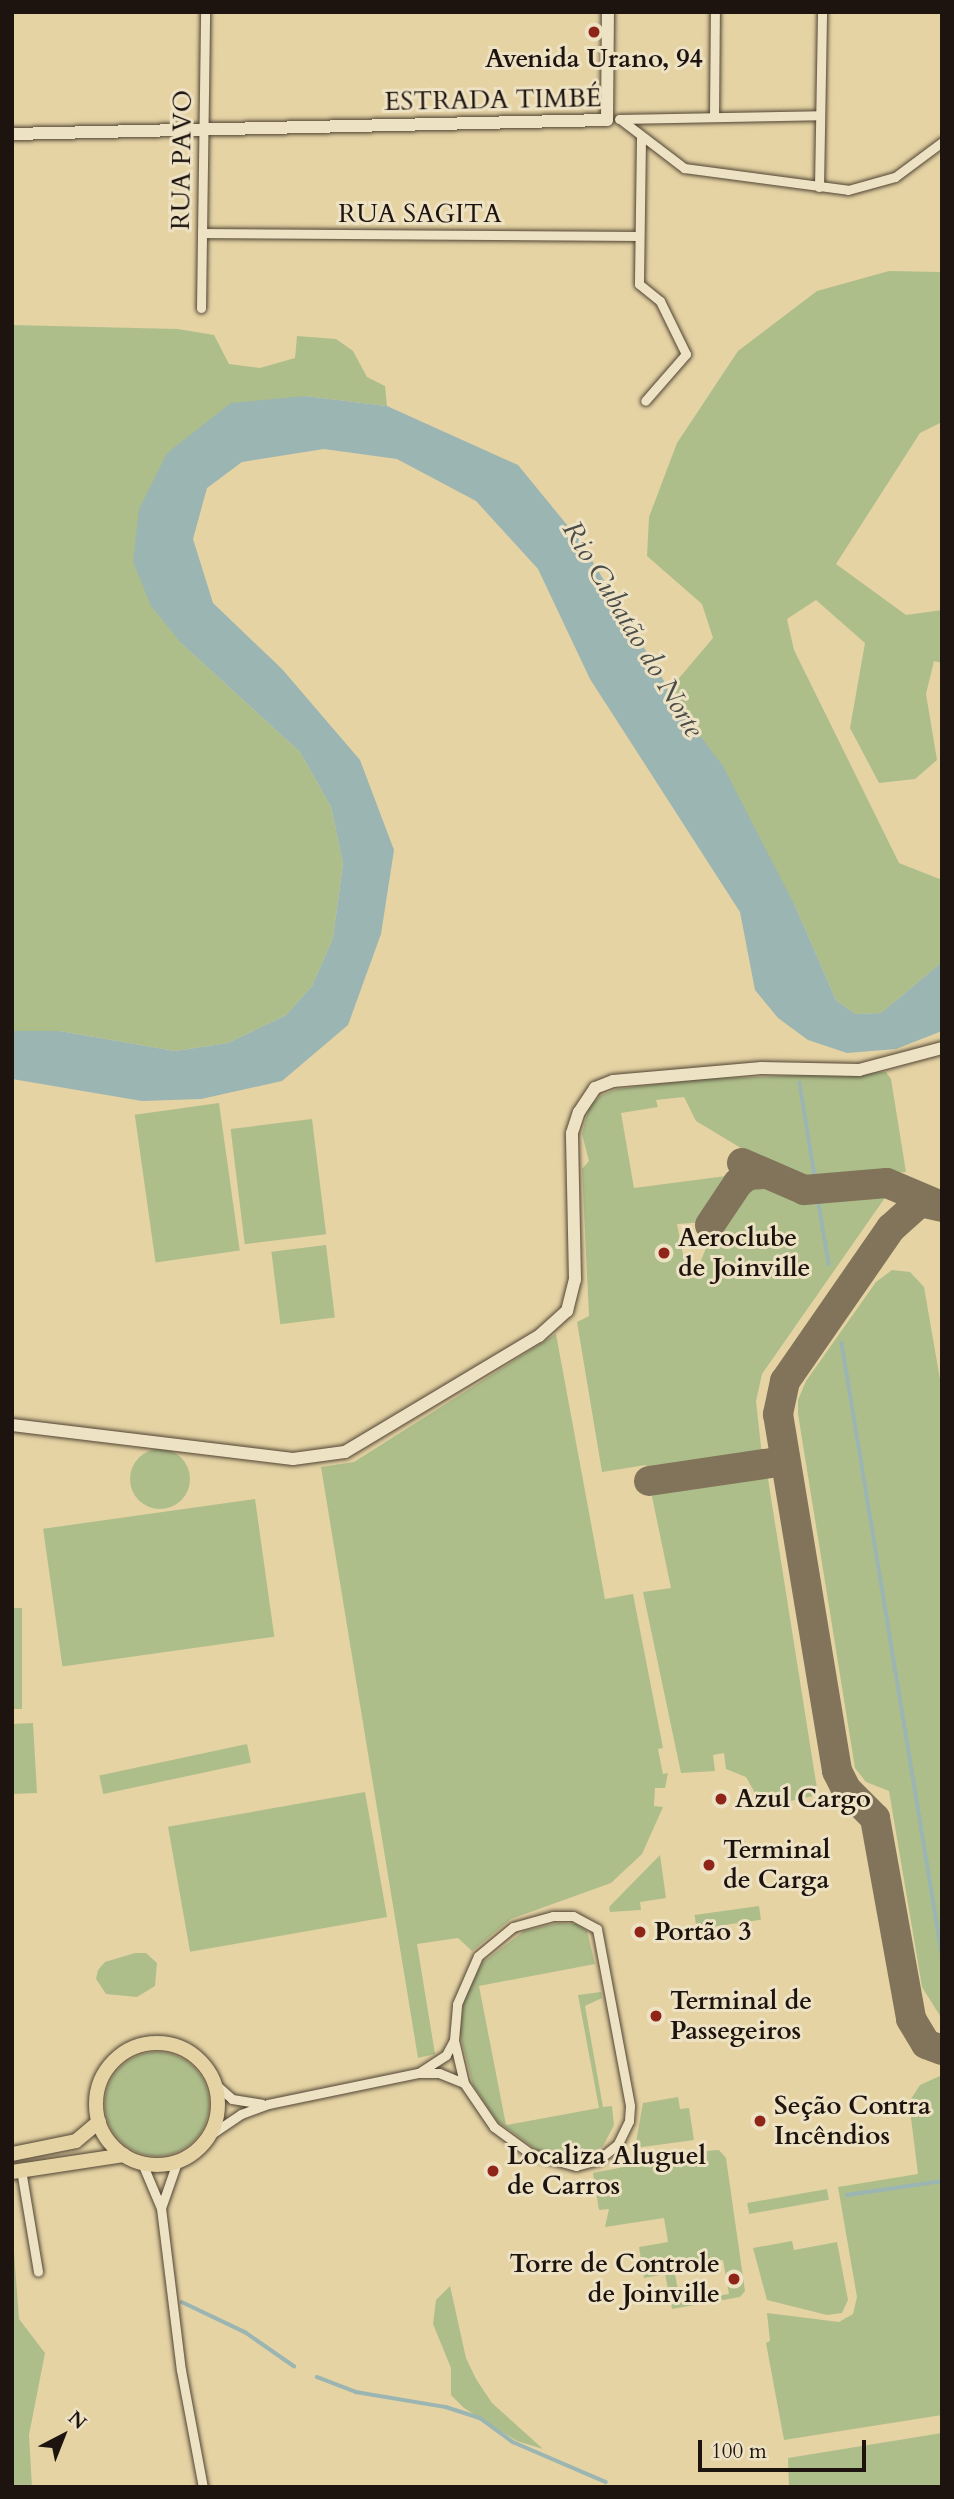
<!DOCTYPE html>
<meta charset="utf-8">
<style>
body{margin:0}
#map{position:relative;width:954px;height:2499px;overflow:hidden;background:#e5d3a4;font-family:Cardo,serif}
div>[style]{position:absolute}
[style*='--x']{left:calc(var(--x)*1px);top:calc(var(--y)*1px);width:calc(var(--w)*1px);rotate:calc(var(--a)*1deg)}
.green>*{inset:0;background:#aebe8b;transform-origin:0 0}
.round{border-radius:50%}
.water>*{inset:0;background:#9bb5b2}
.stream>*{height:3.5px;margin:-1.75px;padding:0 1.75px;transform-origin:1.75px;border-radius:1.75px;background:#9bb5b2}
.taxiway>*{height:30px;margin:-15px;padding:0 15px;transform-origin:15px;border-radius:15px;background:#82745a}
.roads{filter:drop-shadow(0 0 2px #504434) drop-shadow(0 0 2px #504434)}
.street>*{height:9px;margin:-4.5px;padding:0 4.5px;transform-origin:4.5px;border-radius:4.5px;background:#eee2c4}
.secondary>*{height:12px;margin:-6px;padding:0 6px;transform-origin:6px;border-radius:6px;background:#eee2c4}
.primary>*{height:14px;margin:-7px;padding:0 7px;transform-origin:7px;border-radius:7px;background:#e5d3a4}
.primary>.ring{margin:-7px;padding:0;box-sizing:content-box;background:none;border:14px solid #e5d3a4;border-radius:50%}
.dots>*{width:19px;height:19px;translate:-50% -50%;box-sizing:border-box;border:4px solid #eee2c4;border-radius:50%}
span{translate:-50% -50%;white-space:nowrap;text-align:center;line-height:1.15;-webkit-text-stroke:6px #eee2c4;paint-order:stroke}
.poi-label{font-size:26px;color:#1e140f;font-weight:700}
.left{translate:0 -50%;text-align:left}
.right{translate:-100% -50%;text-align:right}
.street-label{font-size:26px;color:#1e140f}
.water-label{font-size:28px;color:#4a4c48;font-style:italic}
.frame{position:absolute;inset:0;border:14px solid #1e140f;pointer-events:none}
.north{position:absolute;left:28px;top:2401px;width:70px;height:70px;-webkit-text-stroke:5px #eee2c4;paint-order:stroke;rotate:42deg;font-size:19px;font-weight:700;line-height:28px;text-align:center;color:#1e140f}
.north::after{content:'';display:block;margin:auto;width:24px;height:32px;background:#1e140f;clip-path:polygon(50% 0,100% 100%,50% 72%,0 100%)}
.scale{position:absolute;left:698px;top:2440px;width:168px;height:32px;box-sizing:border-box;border:4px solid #1e140f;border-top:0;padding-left:9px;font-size:21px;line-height:24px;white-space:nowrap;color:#1e140f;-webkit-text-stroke:5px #eee2c4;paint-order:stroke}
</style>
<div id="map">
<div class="green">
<div style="clip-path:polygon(889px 271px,942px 272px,942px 422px,920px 433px,836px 564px,906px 615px,942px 610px,942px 663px,934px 661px,926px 694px,937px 760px,915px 779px,879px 783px,850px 728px,865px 643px,816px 600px,787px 619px,794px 650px,899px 863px,942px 880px,942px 962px,881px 1013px,855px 1014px,836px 1000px,796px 908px,669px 690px,713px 638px,702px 604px,647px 556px,649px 517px,677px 443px,738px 351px,817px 291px)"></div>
<div style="clip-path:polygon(12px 325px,178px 329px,214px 335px,229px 364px,260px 368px,295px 358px,297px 336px,336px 339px,353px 351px,367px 377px,385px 386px,387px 406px,305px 396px,167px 453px,182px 644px,300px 752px,331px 807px,343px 863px,333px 938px,312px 986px,286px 1015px,228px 1043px,175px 1051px,60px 1031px,12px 1031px)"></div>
<div style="clip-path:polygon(886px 1072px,891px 1079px,906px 1172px,794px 1180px,696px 1121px,684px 1097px,656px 1100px,658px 1107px,621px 1113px,634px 1188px,734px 1175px,707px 1222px,677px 1224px,687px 1275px,696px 1273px,714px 1228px,748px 1184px,766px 1182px,790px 1195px,810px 1198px,889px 1192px,762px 1374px,756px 1401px,762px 1456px,648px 1475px,646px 1465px,602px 1472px,577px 1322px,589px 1316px,582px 1169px,589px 1161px,582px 1134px,589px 1107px,600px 1096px,617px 1089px,704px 1079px)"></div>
<div style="left:219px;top:1103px;width:149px;height:85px;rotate:82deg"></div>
<div style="left:312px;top:1119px;width:116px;height:82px;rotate:83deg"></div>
<div style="left:326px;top:1245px;width:73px;height:55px;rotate:83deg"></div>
<div style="clip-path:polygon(892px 1270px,910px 1272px,924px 1287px,942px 1391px,942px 2019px,922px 1987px,889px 1791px,866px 1782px,855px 1768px,798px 1414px,798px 1400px,806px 1381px,876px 1282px)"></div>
<div style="clip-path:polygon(556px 1334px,605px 1599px,633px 1594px,663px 1748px,658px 1749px,663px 1774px,668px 1773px,665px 1788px,655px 1788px,654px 1806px,663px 1807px,642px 1854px,611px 1883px,511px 1919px,472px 1951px,458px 1938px,417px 1944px,435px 2054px,418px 2058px,321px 1467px,354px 1462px)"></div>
<div class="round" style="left:130px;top:1449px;width:60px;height:60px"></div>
<div style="clip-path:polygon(761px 1472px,768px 1479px,818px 1795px,763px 1807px,746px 1777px,726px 1769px,724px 1753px,713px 1755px,715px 1771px,681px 1773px,643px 1592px,671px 1588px,650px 1487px)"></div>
<div style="left:255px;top:1499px;width:139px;height:214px;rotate:82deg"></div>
<div style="left:12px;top:1608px;width:10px;height:101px"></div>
<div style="clip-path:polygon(33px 1723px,37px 1793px,12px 1794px,12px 1724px)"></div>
<div style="left:247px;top:1744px;width:19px;height:151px;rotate:78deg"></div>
<div style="left:365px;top:1792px;width:127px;height:200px;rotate:80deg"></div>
<div style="clip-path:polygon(660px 1855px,666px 1898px,640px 1902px,641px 1910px,610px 1912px,609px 1907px)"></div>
<div style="left:759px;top:1906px;width:14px;height:65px;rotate:82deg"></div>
<div style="clip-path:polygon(558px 1923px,576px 1924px,587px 1931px,595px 1964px,479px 1986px,506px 2125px,599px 2108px,578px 1995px,601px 1992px,602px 1998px,585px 2006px,603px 2107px,612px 2106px,614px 2125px,603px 2146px,589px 2155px,563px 2156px,538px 2151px,497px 2121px,473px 2085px,460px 2034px,464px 2000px,482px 1963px,524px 1931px)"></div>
<div style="clip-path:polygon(135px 1953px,146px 1953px,157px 1963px,155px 1986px,137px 1997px,106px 1994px,96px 1979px,98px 1970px,105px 1962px)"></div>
<div class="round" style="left:105px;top:2052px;width:104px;height:104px"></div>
<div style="clip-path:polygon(942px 2075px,942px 2415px,784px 2440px,766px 2343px,770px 2341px,767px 2313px,839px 2322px,853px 2314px,857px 2297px,838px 2187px,918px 2174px,909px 2102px,920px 2085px)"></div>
<div style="clip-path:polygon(678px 2097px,680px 2109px,689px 2108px,694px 2140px,635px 2148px,643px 2103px)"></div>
<div style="clip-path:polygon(evenodd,705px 2151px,719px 2150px,726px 2158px,745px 2291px,740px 2297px,672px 2309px,665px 2274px,644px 2278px,639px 2247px,668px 2242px,664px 2218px,605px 2227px,609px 2209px,599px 2210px,593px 2173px,705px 2151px,723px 2260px,729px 2294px,680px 2302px,674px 2268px,723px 2260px)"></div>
<div style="left:827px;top:2189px;width:11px;height:81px;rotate:80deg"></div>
<div style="clip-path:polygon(12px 2225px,19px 2319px,45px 2353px,29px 2435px,32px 2487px,12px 2487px)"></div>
<div style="clip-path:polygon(792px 2241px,794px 2250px,837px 2242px,848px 2300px,842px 2313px,827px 2315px,767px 2300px,753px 2248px)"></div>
<div style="clip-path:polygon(450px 2286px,466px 2358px,476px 2379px,492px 2403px,543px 2449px,517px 2441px,464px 2408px,451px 2395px,451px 2368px,433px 2324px,436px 2300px)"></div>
<div style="clip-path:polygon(942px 2433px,942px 2487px,789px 2487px,788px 2458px)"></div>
</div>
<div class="water">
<div style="clip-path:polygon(305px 396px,387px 406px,518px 465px,581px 542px,683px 713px,723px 766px,796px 908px,836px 1000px,855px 1014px,881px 1013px,942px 962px,942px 1031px,896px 1049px,847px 1053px,808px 1040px,778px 1018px,755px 990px,740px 912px,590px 679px,538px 569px,476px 501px,397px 459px,324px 449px,242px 462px,207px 488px,193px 539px,213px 603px,282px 669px,360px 760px,394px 850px,381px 934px,348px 1025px,282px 1081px,201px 1099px,142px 1101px,12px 1079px,12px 1031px,60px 1031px,175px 1051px,228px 1043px,286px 1015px,312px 986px,333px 938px,343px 863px,331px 807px,300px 752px,182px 644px,151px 606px,133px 562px,139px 509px,167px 453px,231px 403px)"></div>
</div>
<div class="stream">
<div style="--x:800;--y:1083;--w:94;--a:80.8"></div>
<div style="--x:819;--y:1204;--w:61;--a:80.5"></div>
<div style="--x:842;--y:1343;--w:618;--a:80.69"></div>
<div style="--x:847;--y:2195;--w:96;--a:-8.4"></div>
<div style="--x:182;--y:2302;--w:70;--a:25.5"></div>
<div style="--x:245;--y:2332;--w:60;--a:34.8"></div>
<div style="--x:317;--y:2377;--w:42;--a:21"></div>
<div style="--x:356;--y:2392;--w:91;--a:9.5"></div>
<div style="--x:446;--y:2407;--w:36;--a:18"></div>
<div style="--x:480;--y:2418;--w:41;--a:36"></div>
<div style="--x:513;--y:2442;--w:101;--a:23.3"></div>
</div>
<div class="taxiway">
<div style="--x:742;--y:1163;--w:68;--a:23.5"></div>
<div style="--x:804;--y:1190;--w:83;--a:-4.8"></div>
<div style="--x:887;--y:1183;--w:59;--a:23.1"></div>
<div style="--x:942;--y:1207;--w:23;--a:-167"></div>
<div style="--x:920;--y:1202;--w:39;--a:138"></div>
<div style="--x:891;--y:1228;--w:186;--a:124.7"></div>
<div style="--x:785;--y:1381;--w:34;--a:102"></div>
<div style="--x:778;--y:1414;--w:362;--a:80.6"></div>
<div style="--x:837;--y:1771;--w:20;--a:63"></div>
<div style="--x:846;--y:1789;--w:41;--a:45"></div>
<div style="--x:875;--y:1818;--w:204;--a:79.8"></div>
<div style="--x:911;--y:2019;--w:29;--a:59"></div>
<div style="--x:926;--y:2044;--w:17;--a:21"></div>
<div style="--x:710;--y:1225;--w:50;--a:-56.3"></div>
<div style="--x:738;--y:1183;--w:13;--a:-39"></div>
<div style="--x:748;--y:1175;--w:16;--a:-4"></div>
<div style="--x:649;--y:1481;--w:137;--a:-8.4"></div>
</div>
<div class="roads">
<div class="street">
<div style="--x:714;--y:117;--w:105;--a:-89.5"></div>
<div style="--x:619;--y:119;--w:201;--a:-1.1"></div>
<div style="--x:620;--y:119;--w:81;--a:37.4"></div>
<div style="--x:684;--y:168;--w:165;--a:7.6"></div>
<div style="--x:848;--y:190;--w:49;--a:-15.5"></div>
<div style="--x:895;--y:177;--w:59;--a:-36.7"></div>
<div style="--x:641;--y:138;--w:146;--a:90.8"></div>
<div style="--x:639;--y:284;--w:27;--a:39"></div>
<div style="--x:660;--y:301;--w:59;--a:63.9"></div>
<div style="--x:686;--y:354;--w:62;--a:131.1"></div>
<div style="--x:819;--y:187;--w:175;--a:-89"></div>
<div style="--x:202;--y:233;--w:435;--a:0.4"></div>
<div style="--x:201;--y:308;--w:296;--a:-89.2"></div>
<div style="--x:553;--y:1916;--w:20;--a:0"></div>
<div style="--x:573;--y:1916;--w:27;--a:28"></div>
<div style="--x:597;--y:1929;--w:180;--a:79.4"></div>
<div style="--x:630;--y:2106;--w:15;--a:94"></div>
<div style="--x:629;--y:2121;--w:25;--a:116"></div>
<div style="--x:618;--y:2144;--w:26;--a:141"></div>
<div style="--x:598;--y:2160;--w:23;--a:165"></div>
<div style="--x:576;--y:2166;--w:47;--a:-165.1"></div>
<div style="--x:531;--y:2154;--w:46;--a:-143.9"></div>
<div style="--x:494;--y:2127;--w:53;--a:-124.3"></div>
<div style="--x:464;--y:2083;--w:44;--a:-103.1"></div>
<div style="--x:454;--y:2040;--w:36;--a:-85"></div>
<div style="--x:457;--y:2004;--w:52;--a:-66.4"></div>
<div style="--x:478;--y:1956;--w:45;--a:-39.6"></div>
<div style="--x:513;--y:1927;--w:41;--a:-15.4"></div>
<div style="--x:420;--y:2072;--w:31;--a:-33"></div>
<div style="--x:446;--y:2055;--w:17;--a:-62"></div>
<div style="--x:215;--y:2084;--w:23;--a:41"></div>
<div style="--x:232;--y:2099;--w:30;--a:9"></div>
<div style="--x:210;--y:2135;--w:37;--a:-34"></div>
<div style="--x:241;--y:2114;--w:29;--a:-20"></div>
<div style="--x:268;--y:2104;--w:153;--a:-11.7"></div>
<div style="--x:418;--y:2073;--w:21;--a:0"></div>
<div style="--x:439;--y:2073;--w:27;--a:22"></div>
<div style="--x:142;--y:2163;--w:49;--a:67.1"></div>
<div style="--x:161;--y:2208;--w:163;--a:83"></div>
<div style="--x:181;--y:2370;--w:119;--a:79.4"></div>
<div style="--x:21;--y:2170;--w:103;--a:80.5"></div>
<div style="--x:161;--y:2208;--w:49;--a:-70.8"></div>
</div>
<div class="secondary">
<div style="--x:12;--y:134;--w:595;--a:-1.35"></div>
<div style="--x:607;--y:120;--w:108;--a:-89.5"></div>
<div style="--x:12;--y:1425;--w:283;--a:6.9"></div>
<div style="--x:293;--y:1459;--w:52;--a:-7.7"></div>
<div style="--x:345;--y:1452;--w:226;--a:-30.9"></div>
<div style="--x:539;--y:1336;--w:38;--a:-42"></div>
<div style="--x:567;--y:1311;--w:32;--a:-76"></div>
<div style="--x:575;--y:1280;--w:147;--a:-91.2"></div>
<div style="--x:572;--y:1133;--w:22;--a:-72"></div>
<div style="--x:579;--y:1112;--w:29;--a:-56"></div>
<div style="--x:595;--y:1088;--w:19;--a:-21"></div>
<div style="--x:613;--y:1081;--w:149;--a:-5"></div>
<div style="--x:761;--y:1068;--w:98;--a:1.2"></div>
<div style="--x:859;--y:1070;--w:86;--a:-14.8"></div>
</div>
<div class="primary">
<div class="ring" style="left:96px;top:2043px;width:108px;height:108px"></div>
<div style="--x:12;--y:2154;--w:65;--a:-11.5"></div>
<div style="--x:76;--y:2141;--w:30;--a:-40"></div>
<div style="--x:12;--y:2172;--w:113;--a:-8.6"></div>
</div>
</div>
<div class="dots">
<div style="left:594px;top:32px;background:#8f2418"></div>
<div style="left:664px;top:1253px;background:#8f2418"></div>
<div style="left:721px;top:1799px;background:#8f2418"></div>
<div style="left:709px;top:1865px;background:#8f2418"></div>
<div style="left:640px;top:1932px;background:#8f2418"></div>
<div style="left:656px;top:2016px;background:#8f2418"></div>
<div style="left:760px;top:2121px;background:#8f2418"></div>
<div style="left:493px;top:2171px;background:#8f2418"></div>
<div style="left:734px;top:2279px;background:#8f2418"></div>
</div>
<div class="poi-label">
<span style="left:594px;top:59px">Avenida Urano, 94</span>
<span class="left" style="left:678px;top:1253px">Aeroclube<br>de Joinville</span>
<span class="left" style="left:735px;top:1799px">Azul Cargo</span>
<span class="left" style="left:723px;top:1865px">Terminal<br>de Carga</span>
<span class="left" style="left:654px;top:1932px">Portão 3</span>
<span class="left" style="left:670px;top:2016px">Terminal de<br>Passegeiros</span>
<span class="left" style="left:774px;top:2121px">Seção Contra<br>Incêndios</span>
<span class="left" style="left:507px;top:2171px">Localiza Aluguel<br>de Carros</span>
<span class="right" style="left:720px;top:2279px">Torre de Controle<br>de Joinville</span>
</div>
<div class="street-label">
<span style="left:493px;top:100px;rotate:-1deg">ESTRADA TIMBÉ</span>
<span style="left:182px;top:160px;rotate:-89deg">RUA PAVO</span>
<span style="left:420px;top:214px">RUA SAGITA</span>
</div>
<div class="water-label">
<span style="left:633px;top:629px;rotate:59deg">Rio Cubatão do Norte</span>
</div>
<div class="frame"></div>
<div class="north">N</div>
<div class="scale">100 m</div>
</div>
